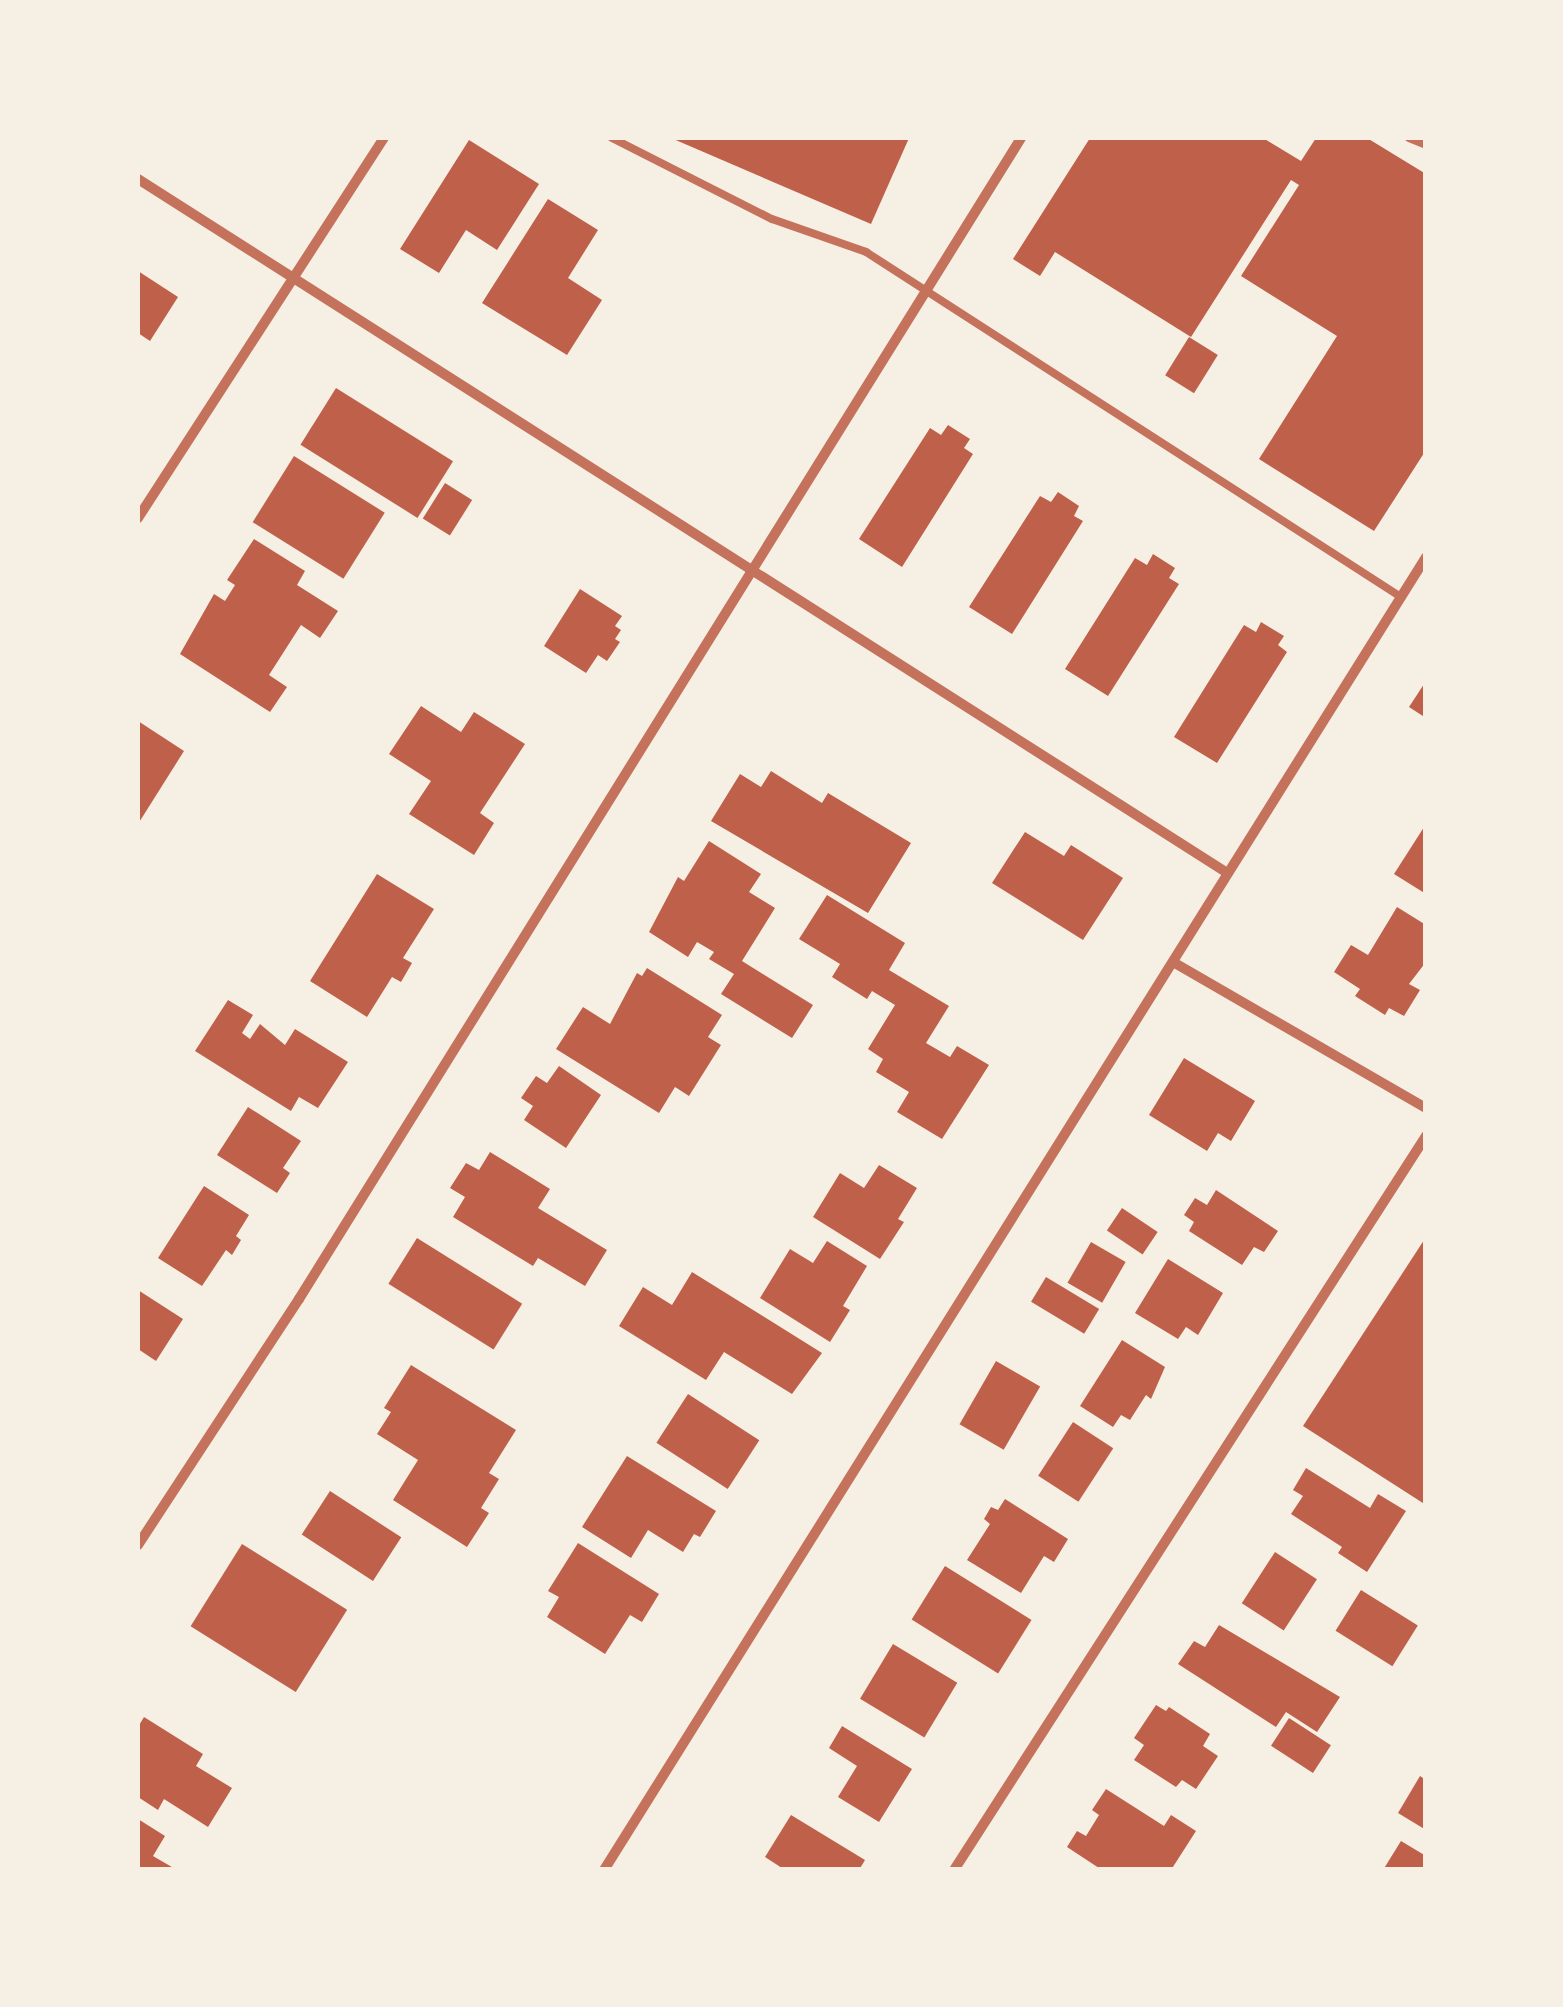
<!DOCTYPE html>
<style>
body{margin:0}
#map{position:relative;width:1563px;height:2007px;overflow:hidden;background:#f6efe4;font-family:"IBM Plex Sans",sans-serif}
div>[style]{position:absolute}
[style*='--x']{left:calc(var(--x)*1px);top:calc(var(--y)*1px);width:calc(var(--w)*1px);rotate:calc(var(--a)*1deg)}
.building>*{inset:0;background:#bf614a;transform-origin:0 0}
.service>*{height:8px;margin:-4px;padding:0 4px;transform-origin:4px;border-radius:4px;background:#c5725c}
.minor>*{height:10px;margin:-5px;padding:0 5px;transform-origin:5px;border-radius:5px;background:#c5725c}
span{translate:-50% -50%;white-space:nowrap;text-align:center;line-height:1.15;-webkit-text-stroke:10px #f6efe4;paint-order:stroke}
.frame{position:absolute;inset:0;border:140px solid #f6efe4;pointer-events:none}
</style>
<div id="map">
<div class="building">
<div style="clip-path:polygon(671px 138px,909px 138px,871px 224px)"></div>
<div style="clip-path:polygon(1090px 138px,1263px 138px,1301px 161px,1316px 138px,1367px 138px,1426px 174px,1426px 450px,1374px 531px,1259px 459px,1337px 336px,1241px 276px,1299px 185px,1291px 180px,1191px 337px,1055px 252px,1040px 276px,1013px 259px)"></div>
<div style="clip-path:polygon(469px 140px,539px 184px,497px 250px,466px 230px,439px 273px,400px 249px)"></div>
<div style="clip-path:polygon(548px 199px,598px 230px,568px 278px,602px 300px,567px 355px,482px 303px)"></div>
<div style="clip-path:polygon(138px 271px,178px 297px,150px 341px,138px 333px)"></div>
<div style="left:1189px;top:337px;width:34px;height:45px;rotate:32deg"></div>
<div style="left:336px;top:388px;width:138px;height:67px;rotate:32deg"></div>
<div style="clip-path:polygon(948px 425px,970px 439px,964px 448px,973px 454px,902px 567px,859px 539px,930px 428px,941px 435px)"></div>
<div style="left:294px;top:456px;width:107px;height:78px;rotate:32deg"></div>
<div style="left:445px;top:483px;width:32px;height:42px;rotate:32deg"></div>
<div style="clip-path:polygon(1058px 492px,1079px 506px,1074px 516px,1083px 521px,1012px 634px,969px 607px,1040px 496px,1051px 502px)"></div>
<div style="clip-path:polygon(254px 539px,305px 571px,297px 585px,338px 611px,320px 638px,301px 625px,269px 675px,287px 687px,270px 712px,180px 654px,214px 594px,225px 601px,235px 585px,227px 580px)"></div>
<div style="clip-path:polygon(1153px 554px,1175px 568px,1169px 578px,1179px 584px,1108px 696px,1065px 669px,1135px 558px,1147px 565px)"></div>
<div style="clip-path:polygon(580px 589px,622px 616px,615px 626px,621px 630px,615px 639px,620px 642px,607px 661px,598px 655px,586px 673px,544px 646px)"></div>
<div style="clip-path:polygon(1261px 622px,1284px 636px,1278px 645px,1287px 652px,1217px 763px,1174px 737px,1244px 625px,1256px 632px)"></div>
<div style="clip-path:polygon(1426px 681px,1426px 718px,1409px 707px)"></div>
<div style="clip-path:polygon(421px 706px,461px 732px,474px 712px,525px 744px,480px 813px,494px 823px,474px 855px,409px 814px,431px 781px,389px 754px)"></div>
<div style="clip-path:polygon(138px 721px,184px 751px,138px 824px)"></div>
<div style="clip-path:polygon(771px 771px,822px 803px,828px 793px,911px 843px,868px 913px,711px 821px,740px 774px,761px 787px)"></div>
<div style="clip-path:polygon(1426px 824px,1426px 894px,1394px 874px)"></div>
<div style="clip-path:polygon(1025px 832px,1064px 856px,1071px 845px,1123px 878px,1083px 940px,992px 883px)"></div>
<div style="clip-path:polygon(709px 841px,761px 874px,749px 892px,775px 908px,742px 961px,813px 1005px,792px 1038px,721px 994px,734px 974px,709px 959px,714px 952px,697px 942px,688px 957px,649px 932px,678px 877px,684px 881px)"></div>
<div style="clip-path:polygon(377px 874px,434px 909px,403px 958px,412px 963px,401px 982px,392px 977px,367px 1017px,310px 981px)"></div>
<div style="clip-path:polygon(827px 895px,905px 943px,889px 970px,949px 1006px,926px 1043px,950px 1057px,957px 1046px,989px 1065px,942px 1139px,897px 1112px,909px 1092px,876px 1072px,883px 1059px,868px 1049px,895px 1005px,872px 991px,867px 999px,832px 977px,840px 964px,799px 939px)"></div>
<div style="clip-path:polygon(1397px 907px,1426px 925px,1426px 962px,1409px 984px,1420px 990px,1404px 1016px,1389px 1008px,1385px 1015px,1355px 996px,1360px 989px,1334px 972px,1351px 945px,1368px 955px)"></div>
<div style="clip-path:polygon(647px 968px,722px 1015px,708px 1037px,721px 1045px,689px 1096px,675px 1087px,659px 1113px,556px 1049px,583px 1007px,610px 1024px,637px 973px,642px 976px)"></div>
<div style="clip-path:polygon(228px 1000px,253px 1015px,242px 1033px,250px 1039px,260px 1024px,285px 1045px,295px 1029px,348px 1062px,318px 1108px,299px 1097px,291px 1111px,195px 1051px)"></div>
<div style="clip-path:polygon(1184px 1058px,1255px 1101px,1231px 1141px,1218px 1133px,1207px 1151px,1149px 1115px)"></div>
<div style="clip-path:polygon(559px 1066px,601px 1095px,566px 1148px,524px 1120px,533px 1106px,521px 1098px,536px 1076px,547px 1083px)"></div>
<div style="clip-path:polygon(248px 1107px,301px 1141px,283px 1168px,290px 1173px,277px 1193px,217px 1155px)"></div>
<div style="clip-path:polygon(490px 1152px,550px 1189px,538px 1208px,607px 1250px,585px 1286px,538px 1258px,533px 1266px,453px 1217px,465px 1197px,450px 1188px,466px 1163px,479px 1170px)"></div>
<div style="clip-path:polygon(879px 1165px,917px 1188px,898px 1219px,904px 1222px,880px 1259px,813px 1217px,840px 1173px,864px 1188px)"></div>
<div style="clip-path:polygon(204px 1186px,249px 1215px,236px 1236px,241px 1240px,232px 1255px,226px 1250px,202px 1286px,158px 1258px)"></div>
<div style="clip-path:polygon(1216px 1190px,1278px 1231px,1264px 1252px,1254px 1247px,1242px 1265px,1189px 1231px,1194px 1222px,1184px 1215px,1195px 1198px,1207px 1205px)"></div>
<div style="left:1122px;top:1208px;width:43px;height:27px;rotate:34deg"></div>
<div style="clip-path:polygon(1426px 1237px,1426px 1505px,1303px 1426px)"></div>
<div style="left:417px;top:1238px;width:124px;height:54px;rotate:32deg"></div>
<div style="clip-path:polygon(827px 1241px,867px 1266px,843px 1306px,850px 1310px,830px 1342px,760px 1298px,790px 1249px,813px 1263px)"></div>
<div style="left:1091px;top:1242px;width:40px;height:47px;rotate:30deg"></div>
<div style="clip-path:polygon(1168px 1259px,1223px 1293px,1198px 1335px,1186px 1327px,1178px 1339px,1135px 1313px)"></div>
<div style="clip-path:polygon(692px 1272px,822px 1353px,792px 1394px,724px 1352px,706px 1380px,619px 1326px,643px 1287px,672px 1305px)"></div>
<div style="left:1046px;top:1277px;width:62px;height:29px;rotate:31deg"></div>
<div style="clip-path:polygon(138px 1290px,183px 1319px,156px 1361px,138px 1349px)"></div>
<div style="clip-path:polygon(1122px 1340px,1165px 1367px,1151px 1399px,1146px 1395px,1130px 1420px,1121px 1415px,1113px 1427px,1080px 1406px)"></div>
<div style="left:996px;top:1361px;width:51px;height:73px;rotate:30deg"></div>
<div style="clip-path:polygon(411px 1365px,516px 1430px,489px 1473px,499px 1479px,481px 1508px,489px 1513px,467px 1547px,393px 1500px,418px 1460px,377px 1434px,391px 1412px,384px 1408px)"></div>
<div style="left:688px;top:1394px;width:85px;height:58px;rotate:33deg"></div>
<div style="left:1073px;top:1422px;width:48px;height:64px;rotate:33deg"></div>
<div style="clip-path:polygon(627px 1456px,716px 1511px,700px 1537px,694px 1534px,683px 1552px,648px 1530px,631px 1558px,582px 1527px)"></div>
<div style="clip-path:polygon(1306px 1468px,1370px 1508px,1378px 1494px,1406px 1511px,1367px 1572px,1338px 1553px,1342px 1547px,1291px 1514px,1303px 1496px,1293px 1490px)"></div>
<div style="left:330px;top:1491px;width:85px;height:52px;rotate:33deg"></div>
<div style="clip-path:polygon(1005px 1499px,1068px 1539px,1054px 1562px,1044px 1556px,1021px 1593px,967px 1560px,990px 1524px,984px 1519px,991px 1507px,998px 1510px)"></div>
<div style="clip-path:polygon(578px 1543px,659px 1594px,642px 1622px,630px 1615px,605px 1654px,547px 1617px,559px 1597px,548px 1591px)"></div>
<div style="left:242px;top:1544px;width:124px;height:97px;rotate:32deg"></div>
<div style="left:1275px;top:1552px;width:50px;height:61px;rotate:33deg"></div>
<div style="left:945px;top:1566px;width:102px;height:63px;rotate:32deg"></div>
<div style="left:1361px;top:1590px;width:67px;height:48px;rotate:32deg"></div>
<div style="clip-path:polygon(1219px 1625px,1340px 1697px,1317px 1732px,1286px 1712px,1276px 1727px,1178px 1664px,1194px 1641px,1205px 1647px)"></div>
<div style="left:893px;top:1644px;width:75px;height:64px;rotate:31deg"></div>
<div style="clip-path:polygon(1156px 1705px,1166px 1711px,1169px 1707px,1210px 1734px,1203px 1746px,1218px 1756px,1196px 1789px,1182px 1780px,1176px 1787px,1134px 1760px,1144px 1745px,1134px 1738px)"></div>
<div style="clip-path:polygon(144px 1717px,203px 1754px,196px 1766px,232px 1788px,208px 1827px,164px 1799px,158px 1810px,138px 1797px,138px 1727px)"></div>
<div style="left:1289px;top:1718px;width:50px;height:33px;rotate:33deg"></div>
<div style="clip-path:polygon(842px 1726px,912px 1769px,879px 1822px,838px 1797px,857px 1766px,829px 1748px)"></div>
<div style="clip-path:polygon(1420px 1776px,1426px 1780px,1426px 1830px,1398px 1813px)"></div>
<div style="clip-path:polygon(1106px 1789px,1164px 1826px,1171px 1815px,1196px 1831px,1171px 1870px,1102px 1870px,1067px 1847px,1077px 1831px,1086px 1836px,1099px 1815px,1092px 1810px)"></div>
<div style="clip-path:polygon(791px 1815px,865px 1860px,859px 1870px,785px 1870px,765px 1857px)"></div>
<div style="clip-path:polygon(138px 1819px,165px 1836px,153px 1856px,177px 1870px,138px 1870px)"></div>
<div style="clip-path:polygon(1401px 1841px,1426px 1856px,1426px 1870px,1383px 1870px)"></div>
</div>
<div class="service">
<div style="--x:612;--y:138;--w:179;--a:26.9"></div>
<div style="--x:772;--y:219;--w:100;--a:19.3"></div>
<div style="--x:866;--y:252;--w:637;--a:32.82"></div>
<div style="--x:1409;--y:138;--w:18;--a:22"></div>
</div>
<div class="minor">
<div style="--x:138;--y:179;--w:1290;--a:32.5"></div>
<div style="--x:138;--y:518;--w:453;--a:-57.1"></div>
<div style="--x:1173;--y:962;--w:292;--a:30"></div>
<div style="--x:138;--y:1545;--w:294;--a:-56.8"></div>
<div style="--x:299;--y:1299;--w:1367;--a:-58.12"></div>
<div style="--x:604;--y:1870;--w:1549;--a:-57.95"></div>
<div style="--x:954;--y:1870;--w:873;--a:-57.26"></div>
</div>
<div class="frame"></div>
</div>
